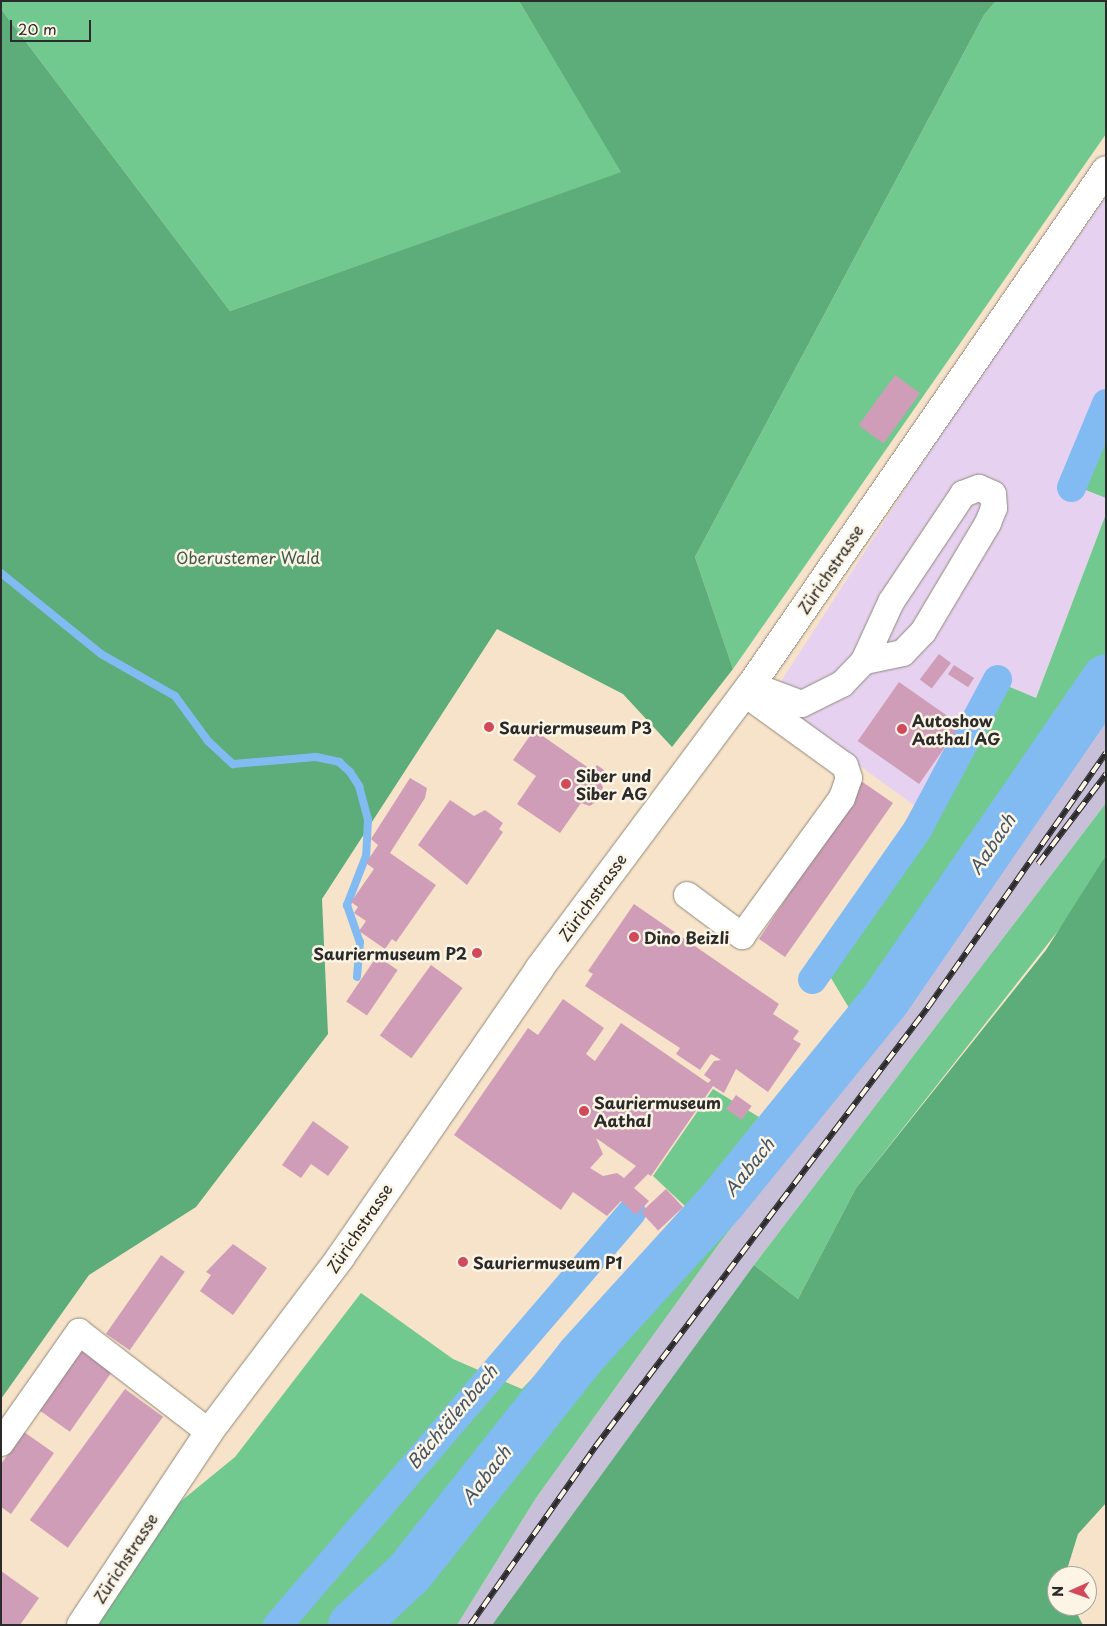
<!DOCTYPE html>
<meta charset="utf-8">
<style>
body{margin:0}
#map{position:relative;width:1107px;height:1626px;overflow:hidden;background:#f7e3c9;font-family:"Playpen Sans",sans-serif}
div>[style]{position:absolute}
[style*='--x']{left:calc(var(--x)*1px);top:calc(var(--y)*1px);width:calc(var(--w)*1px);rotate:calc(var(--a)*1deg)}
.built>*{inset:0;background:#e6d2f0}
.industrial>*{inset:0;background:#c8bfd8}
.green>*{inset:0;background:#72c98f}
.forest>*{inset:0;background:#5dad7a}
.stream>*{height:8px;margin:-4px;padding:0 4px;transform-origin:4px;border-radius:4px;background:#81bbf2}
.canal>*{height:29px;margin:-14.5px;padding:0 14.5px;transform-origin:14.5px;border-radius:14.5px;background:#81bbf2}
.river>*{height:49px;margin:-24.5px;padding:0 24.5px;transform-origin:24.5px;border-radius:24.5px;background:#81bbf2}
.building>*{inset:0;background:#cf9db8;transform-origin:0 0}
.roads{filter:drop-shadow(0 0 1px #91877a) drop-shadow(0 0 1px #91877a)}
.minor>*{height:26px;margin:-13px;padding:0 13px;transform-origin:13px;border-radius:13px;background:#fff}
.major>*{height:28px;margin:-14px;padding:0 14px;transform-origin:14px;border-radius:14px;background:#fff}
.rail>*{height:5.5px;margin-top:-2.75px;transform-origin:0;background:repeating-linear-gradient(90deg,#fcf5e5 0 11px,#2b2b2b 0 22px);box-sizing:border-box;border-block:1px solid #2b2b2b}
.dots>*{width:14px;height:14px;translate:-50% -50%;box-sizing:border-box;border:2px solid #fcf5e5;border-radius:50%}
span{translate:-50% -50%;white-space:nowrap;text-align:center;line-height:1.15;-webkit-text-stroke:5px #fcf5e5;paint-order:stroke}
.park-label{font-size:16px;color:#405a49}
.street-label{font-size:16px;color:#2b2b2b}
.poi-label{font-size:16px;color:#2b2b2b;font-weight:700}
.left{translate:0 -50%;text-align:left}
.right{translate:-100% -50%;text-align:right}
.water-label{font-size:18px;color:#455667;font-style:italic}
.frame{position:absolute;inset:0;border:2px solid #2b2b2b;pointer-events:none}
.north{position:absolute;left:1047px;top:1566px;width:50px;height:50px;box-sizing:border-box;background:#fcf5e5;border:1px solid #a8a49b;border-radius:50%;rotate:268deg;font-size:14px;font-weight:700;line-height:20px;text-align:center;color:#2b2b2b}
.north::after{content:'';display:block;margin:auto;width:18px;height:22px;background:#d1495b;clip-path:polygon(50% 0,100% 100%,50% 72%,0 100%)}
.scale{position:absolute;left:10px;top:20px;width:81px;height:22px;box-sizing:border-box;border:2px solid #2b2b2b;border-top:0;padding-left:6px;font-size:15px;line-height:18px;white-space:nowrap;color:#2b2b2b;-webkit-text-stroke:4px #fcf5e5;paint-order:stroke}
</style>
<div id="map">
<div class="built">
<div style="clip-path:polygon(1106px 197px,1106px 389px,1068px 483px,1106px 498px,1106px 514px,1036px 698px,990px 679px,922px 811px,769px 700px,964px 398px)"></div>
</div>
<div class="industrial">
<div style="clip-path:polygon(1106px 716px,1106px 803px,754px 1265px,492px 1625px,457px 1625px,536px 1498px,721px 1241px,910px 996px)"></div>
</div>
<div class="green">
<div style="clip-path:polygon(1px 1px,519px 1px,622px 172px,230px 311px,1px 9px)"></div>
<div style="clip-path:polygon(996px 1px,1106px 1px,1106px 134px,733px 669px,695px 557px,984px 15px)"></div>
<div style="clip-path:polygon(1106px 389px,1106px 498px,1068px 483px)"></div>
<div style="clip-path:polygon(1106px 514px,1106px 716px,910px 996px,721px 1241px,536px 1498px,457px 1625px,81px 1625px,137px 1537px,235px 1457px,361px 1293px,453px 1359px,522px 1389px,674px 1228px,852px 1013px,819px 958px,922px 811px,991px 679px,1036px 698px)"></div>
<div style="clip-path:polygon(1106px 803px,1106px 855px,1065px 922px,856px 1188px,798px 1299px,754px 1265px)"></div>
<div style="clip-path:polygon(713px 1089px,759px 1117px,687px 1208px,653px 1176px)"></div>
</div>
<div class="forest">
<div style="clip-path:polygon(519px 1px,996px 1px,984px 15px,695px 557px,733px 669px,672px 747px,623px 694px,497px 629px,322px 899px,328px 1034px,196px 1207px,89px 1275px,1px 1399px,1px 9px,230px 311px,621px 172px)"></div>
<div style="clip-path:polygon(1106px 855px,1106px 1503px,1078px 1534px,1065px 1576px,1057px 1576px,1057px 1606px,1073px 1606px,1083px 1625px,492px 1625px,754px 1265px,798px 1299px,856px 1188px,1046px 950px)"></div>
</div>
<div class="stream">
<div style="--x:1;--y:573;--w:129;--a:39"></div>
<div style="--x:101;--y:654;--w:85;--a:29.6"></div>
<div style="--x:175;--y:696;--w:56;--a:53.7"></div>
<div style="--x:208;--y:741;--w:34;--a:43"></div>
<div style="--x:233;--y:764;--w:83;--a:-4.8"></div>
<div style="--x:316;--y:757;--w:24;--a:12"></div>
<div style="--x:339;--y:762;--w:15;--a:42"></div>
<div style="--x:350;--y:772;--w:17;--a:57"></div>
<div style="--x:359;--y:786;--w:35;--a:75"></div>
<div style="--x:368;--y:820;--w:36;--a:93"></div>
<div style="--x:366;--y:856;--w:53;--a:111.2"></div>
<div style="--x:347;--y:905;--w:39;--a:71"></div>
<div style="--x:360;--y:942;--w:35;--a:95"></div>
</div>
<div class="canal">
<div style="--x:1071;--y:487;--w:91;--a:-67.4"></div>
<div style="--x:812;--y:979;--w:183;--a:-55"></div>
<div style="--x:917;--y:829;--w:170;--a:-61.9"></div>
<div style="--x:277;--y:1625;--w:544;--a:-49.4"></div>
</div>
<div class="river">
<div style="--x:352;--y:1625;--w:78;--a:-42.9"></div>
<div style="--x:409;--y:1572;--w:275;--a:-51.6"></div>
<div style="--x:580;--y:1356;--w:211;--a:-47.7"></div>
<div style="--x:722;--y:1200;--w:260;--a:-50.9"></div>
<div style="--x:886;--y:998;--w:388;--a:-55.5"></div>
</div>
<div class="building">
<div style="left:895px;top:375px;width:31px;height:62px;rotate:36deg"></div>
<div style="left:939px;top:654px;width:15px;height:32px;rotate:37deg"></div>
<div style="left:954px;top:665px;width:24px;height:11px;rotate:33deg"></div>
<div style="left:899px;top:682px;width:75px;height:72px;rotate:35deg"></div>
<div style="clip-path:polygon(534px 730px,593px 771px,597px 765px,604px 770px,598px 779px,603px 787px,600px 799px,590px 806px,581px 803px,560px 833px,517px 804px,536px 776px,513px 760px)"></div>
<div style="clip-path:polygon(410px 778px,427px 788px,425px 798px,390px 853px,436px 885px,396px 942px,392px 939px,385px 949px,359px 931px,366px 921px,354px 913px,358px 907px,351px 902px,374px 869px,366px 863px,378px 845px,371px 839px)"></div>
<div style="clip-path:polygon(861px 781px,893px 803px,785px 957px,759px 939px,789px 894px,785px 892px)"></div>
<div style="clip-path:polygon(450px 800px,474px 816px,485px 810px,503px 823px,499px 829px,503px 832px,467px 885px,418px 845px)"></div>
<div style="clip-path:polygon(evenodd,634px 904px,779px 1004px,773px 1014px,799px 1031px,793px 1039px,801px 1044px,768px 1092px,736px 1069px,724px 1093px,713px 1086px,651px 1176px,648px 1174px,634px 1188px,649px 1201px,636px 1215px,621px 1201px,607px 1216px,573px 1192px,561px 1210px,454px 1135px,528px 1028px,538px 1035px,563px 999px,604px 1028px,586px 1054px,595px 1061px,621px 1023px,708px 1083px,711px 1080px,704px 1075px,714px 1061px,721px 1060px,711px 1054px,700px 1070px,676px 1054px,680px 1048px,585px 986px,593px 974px,588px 971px,634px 904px,596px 1138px,636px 1166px,624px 1178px,617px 1173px,603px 1176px,590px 1168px,603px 1154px,596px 1138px)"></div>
<div style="left:377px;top:956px;width:25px;height:55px;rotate:34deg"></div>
<div style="left:431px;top:965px;width:39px;height:87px;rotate:36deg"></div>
<div style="left:736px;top:1095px;width:19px;height:17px;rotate:35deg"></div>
<div style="clip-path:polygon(313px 1121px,349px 1147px,328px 1176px,311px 1164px,301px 1178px,282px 1165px)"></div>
<div style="left:666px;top:1189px;width:25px;height:34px;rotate:47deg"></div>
<div style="clip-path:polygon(233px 1244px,267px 1268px,233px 1315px,200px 1291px,211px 1275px,206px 1272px)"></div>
<div style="left:161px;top:1255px;width:29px;height:96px;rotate:35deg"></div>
<div style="left:82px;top:1350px;width:37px;height:74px;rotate:35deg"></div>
<div style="left:125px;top:1389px;width:47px;height:162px;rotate:36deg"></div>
<div style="clip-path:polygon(24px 1432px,54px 1453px,11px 1514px,1px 1507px,1px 1464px)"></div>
<div style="clip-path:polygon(1px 1571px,39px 1598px,20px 1625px,1px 1625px)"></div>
</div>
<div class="roads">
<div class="minor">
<div style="--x:751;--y:685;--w:54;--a:20.4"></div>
<div style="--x:802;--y:704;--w:45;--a:-26.6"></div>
<div style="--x:842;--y:684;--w:32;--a:-46"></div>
<div style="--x:864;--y:661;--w:65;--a:-65.4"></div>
<div style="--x:891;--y:602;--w:130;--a:-56.3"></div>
<div style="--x:963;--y:494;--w:17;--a:-21"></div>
<div style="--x:979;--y:488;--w:15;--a:23"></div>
<div style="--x:993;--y:494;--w:14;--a:86"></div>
<div style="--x:994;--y:508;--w:16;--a:112"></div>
<div style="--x:988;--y:523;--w:127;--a:120.8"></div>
<div style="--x:923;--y:632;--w:29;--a:134"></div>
<div style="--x:903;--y:653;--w:40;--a:168"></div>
<div style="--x:687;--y:895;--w:69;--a:36.7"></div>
<div style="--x:742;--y:936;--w:170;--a:-54.1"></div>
<div style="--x:842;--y:798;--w:21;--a:-71"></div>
<div style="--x:849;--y:778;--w:13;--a:-108"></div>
<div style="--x:845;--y:766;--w:116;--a:-144.1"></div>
<div style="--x:1;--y:1443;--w:136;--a:-54.9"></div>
<div style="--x:79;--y:1332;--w:164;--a:37.6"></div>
</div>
<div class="major">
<div style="--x:81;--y:1625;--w:232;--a:-56.4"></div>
<div style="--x:209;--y:1432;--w:218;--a:-53"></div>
<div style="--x:340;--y:1258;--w:351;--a:-55.4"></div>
<div style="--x:539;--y:969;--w:354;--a:-53.3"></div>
<div style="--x:751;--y:685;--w:625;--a:-55.42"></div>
</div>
</div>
<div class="rail">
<div style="--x:1038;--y:864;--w:113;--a:-52.9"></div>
<div style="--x:470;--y:1625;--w:218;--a:-54.9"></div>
<div style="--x:595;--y:1447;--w:552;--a:-52.88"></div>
<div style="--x:928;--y:1007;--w:310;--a:-55"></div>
</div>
<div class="dots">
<div style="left:489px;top:727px;background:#d1495b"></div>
<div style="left:902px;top:729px;background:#d1495b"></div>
<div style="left:566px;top:784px;background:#d1495b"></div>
<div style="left:634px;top:937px;background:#d1495b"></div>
<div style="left:477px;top:953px;background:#d1495b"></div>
<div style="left:584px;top:1111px;background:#d1495b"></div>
<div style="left:463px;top:1262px;background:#d1495b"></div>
</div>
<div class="park-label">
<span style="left:248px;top:557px">Oberustemer Wald</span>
</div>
<div class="street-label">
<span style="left:830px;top:569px;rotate:-56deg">Zürichstrasse</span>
<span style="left:592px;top:897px;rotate:-54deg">Zürichstrasse</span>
<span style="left:359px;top:1228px;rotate:-56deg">Zürichstrasse</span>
<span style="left:125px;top:1558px;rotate:-57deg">Zürichstrasse</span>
</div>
<div class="poi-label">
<span class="left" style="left:912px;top:729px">Autoshow<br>Aathal AG</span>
<span class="left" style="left:499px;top:727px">Sauriermuseum P3</span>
<span class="left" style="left:576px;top:784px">Siber und<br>Siber AG</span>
<span class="left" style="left:644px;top:937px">Dino Beizli</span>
<span class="right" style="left:467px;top:953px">Sauriermuseum P2</span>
<span class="left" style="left:594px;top:1111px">Sauriermuseum<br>Aathal</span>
<span class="left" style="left:473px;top:1262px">Sauriermuseum P1</span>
</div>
<div class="water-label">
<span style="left:992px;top:844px;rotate:-56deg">Aabach</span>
<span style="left:749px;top:1167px;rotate:-51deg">Aabach</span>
<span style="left:452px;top:1417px;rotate:-50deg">Bächtälenbach</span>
<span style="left:486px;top:1475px;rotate:-52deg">Aabach</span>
</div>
<div class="frame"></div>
<div class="north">N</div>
<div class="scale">20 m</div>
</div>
